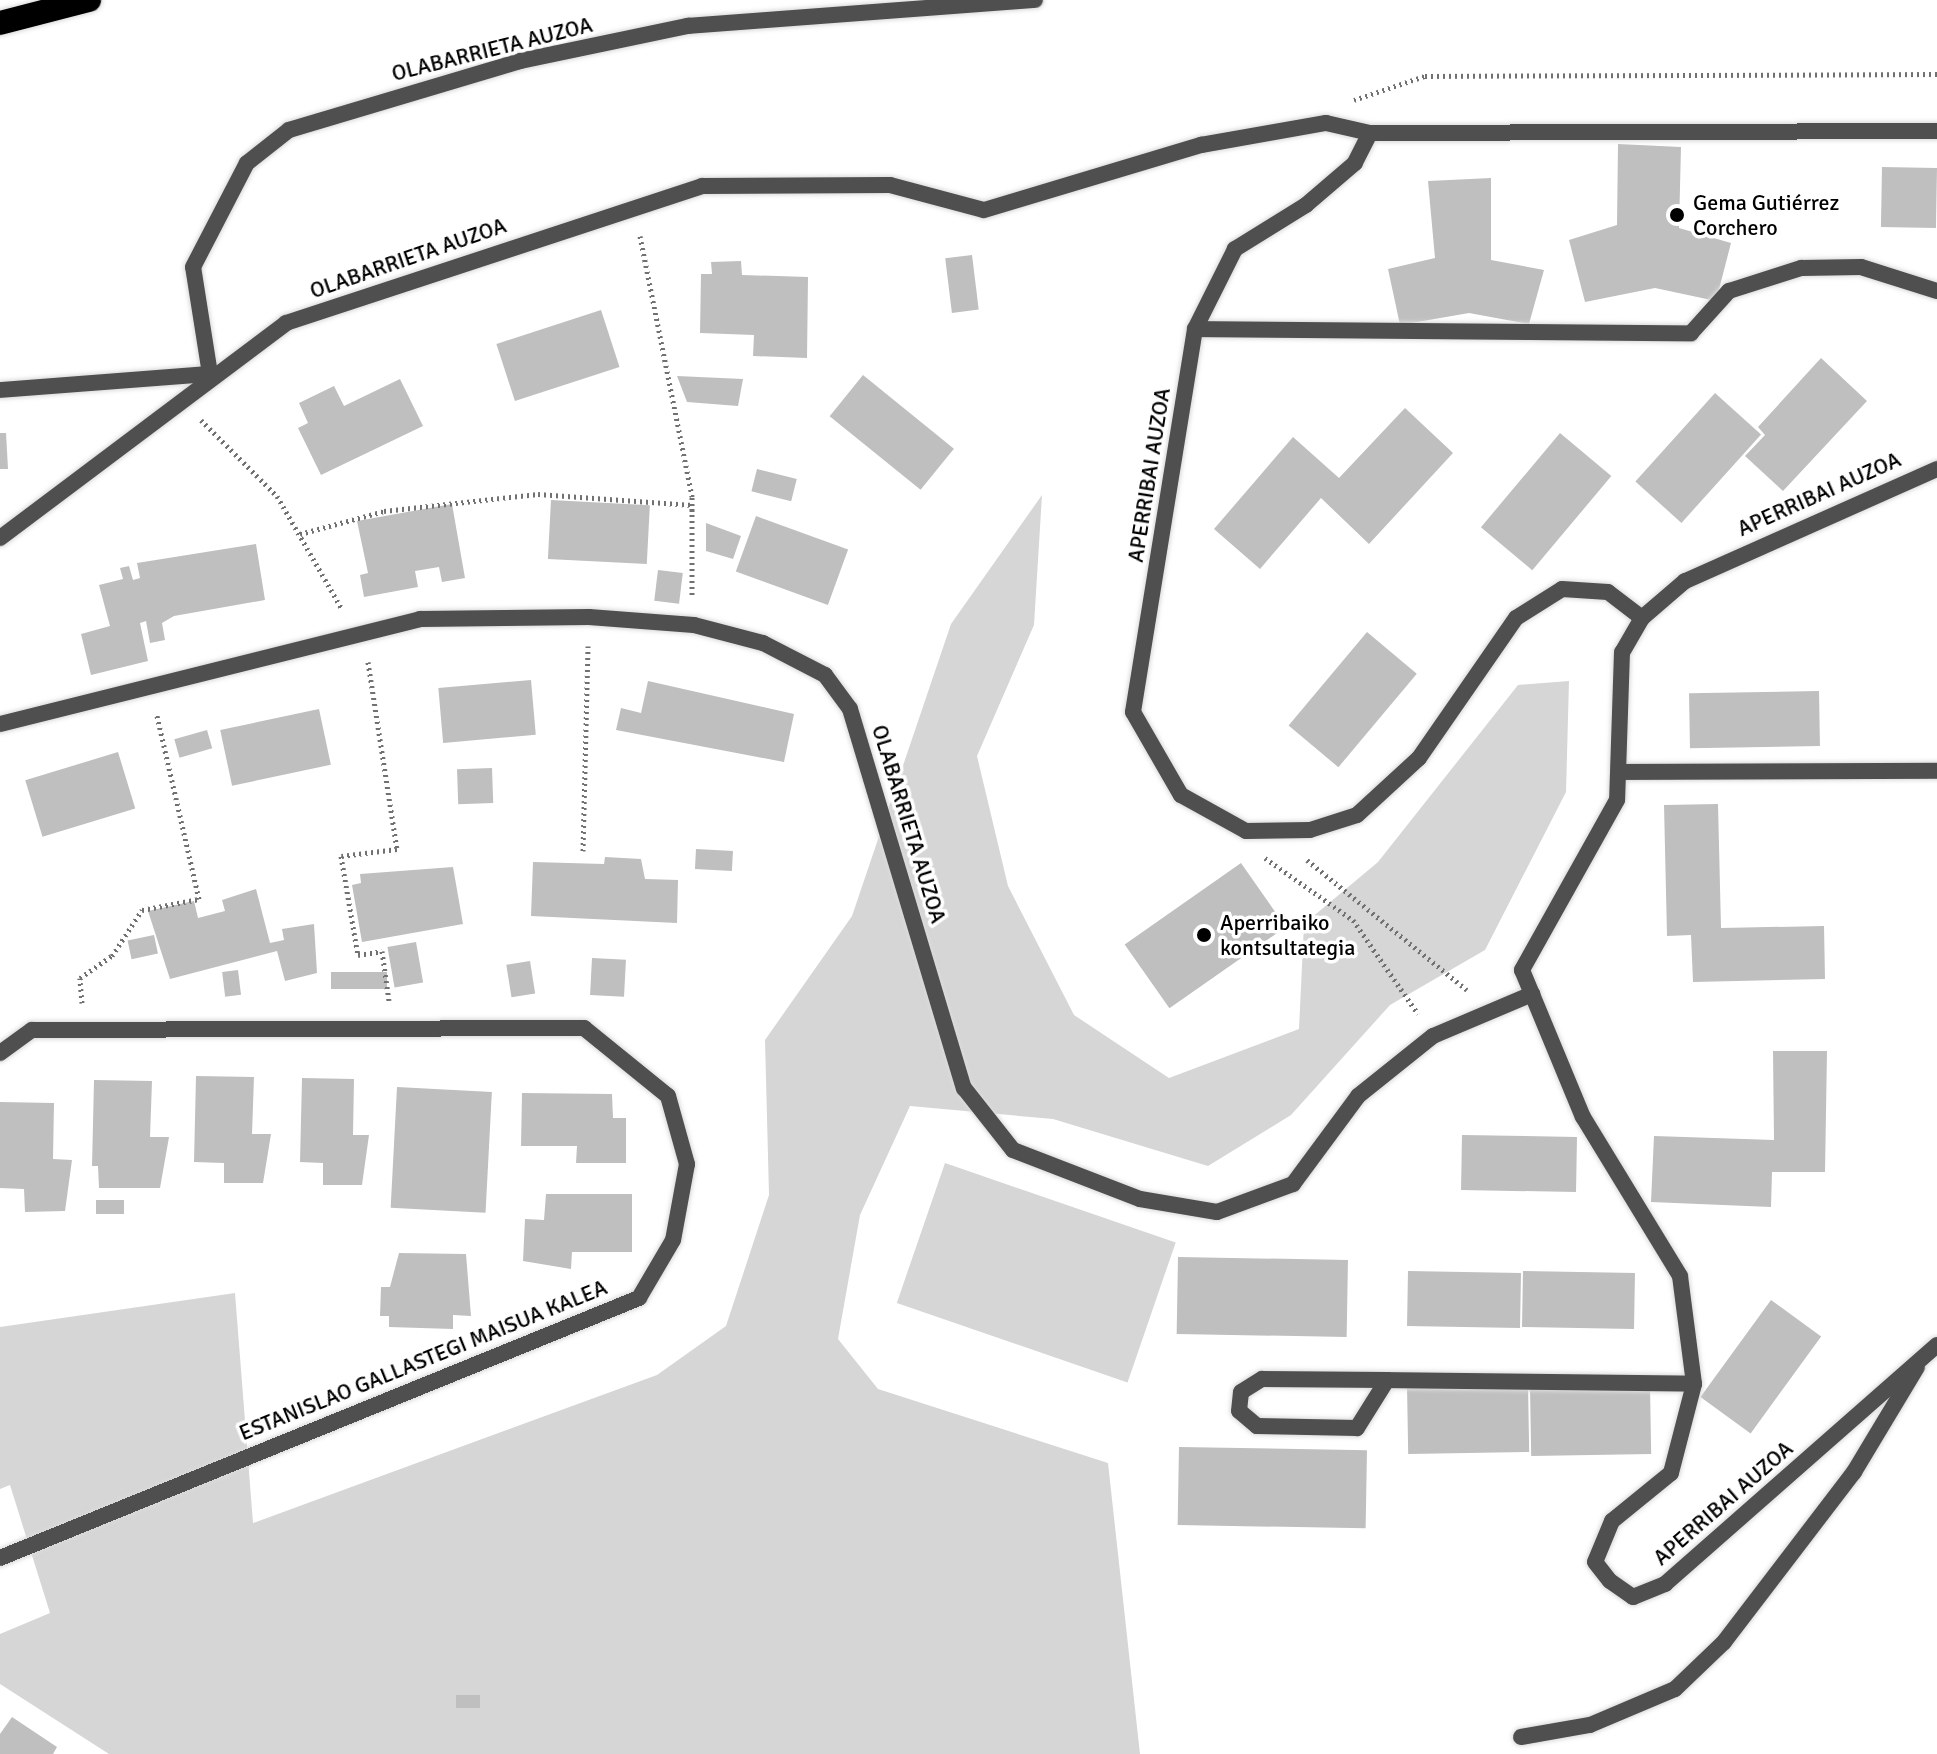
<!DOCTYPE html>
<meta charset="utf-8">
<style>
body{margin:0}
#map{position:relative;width:1937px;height:1754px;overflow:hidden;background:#fff;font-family:Signika,sans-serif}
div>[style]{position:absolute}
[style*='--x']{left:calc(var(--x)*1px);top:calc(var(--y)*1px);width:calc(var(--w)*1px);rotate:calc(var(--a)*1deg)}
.green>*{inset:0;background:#d6d6d6;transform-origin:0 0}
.building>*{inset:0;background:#bfbfbf;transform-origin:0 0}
.path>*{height:5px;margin-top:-2.5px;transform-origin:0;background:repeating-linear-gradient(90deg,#717171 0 2px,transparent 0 6px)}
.roads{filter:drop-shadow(0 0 2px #dbdbdb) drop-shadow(0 0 2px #dbdbdb)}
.street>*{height:16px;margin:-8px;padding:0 8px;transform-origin:8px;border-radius:8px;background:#4f4f4f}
.highway>*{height:24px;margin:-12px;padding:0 12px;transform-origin:12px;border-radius:12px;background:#000}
.dots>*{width:22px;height:22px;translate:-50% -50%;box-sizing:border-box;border:4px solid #fff;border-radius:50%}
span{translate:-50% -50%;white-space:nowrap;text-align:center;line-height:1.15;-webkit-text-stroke:7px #fff;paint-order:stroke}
.street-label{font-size:22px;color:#000}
.poi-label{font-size:22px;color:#000}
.left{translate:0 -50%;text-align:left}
</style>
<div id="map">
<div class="green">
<div style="clip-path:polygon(1042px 495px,1034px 625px,977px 756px,1008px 886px,1074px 1015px,1169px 1078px,1299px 1029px,1304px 924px,1378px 862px,1518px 685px,1569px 681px,1566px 792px,1485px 950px,1390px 1005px,1291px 1115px,1208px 1166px,1053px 1119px,910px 1106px,860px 1215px,838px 1339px,878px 1389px,1108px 1463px,1140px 1754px,109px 1754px,0 1684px,0 1634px,50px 1613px,10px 1485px,0 1489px,0 1327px,235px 1293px,253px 1523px,657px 1375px,726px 1326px,769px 1195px,765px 1040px,852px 916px,951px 624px)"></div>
<div style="left:945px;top:1163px;width:244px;height:148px;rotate:19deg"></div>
</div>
<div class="building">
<div style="clip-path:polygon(1618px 144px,1681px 147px,1679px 228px,1731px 243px,1716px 301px,1655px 288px,1585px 302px,1569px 240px,1617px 225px)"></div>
<div style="left:1882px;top:167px;width:55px;height:60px;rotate:1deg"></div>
<div style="clip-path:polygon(1491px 178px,1491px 260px,1544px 270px,1529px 324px,1469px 313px,1400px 325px,1388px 269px,1435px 258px,1428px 181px)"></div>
<div style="left:972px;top:255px;width:55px;height:27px;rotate:83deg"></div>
<div style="clip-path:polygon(741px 261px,742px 275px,808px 277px,807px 358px,753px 356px,754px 335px,700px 333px,701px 274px,712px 274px,711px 262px)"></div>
<div style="left:601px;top:310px;width:60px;height:110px;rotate:72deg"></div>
<div style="clip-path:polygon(1821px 358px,1867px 401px,1783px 491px,1745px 456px,1765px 435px,1758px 427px)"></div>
<div style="left:863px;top:375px;width:117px;height:53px;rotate:39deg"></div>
<div style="clip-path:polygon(677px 376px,743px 379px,738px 406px,687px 402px)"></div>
<div style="clip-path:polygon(400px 379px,423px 426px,321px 475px,298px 428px,308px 423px,299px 403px,334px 386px,344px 406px)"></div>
<div style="left:1715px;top:393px;width:62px;height:119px;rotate:42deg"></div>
<div style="clip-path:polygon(1405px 408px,1453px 453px,1369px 544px,1321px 498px,1260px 569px,1214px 529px,1293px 437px,1339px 478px)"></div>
<div style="clip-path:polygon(0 433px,6px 433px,8px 469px,0 469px)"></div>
<div style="left:1560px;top:433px;width:67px;height:123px;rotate:40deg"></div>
<div style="left:757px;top:469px;width:41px;height:23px;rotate:14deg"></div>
<div style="left:551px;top:500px;width:99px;height:59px;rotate:3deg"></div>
<div style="clip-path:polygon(452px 504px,465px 578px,442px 582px,439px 567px,415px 571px,418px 587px,364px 597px,360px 575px,368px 573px,357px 521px)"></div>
<div style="left:756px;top:516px;width:98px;height:59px;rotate:20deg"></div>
<div style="clip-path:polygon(706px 523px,741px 536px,733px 559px,706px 551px)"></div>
<div style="clip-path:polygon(256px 544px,265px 600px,174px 616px,162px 623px,165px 640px,150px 643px,146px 621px,140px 623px,148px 661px,91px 675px,81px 634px,110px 626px,99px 585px,123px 579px,120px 568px,129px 566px,133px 580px,140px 578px,137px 563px)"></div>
<div style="left:658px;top:570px;width:25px;height:31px;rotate:7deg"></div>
<div style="left:1367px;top:632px;width:65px;height:122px;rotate:40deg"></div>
<div style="left:531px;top:680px;width:55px;height:93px;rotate:85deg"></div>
<div style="clip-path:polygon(648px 681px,794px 714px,784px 762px,616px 730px,621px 708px,641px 713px)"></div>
<div style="left:1819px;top:691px;width:55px;height:130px;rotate:89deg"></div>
<div style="left:319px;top:709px;width:57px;height:101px;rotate:78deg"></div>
<div style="left:207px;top:730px;width:19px;height:34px;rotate:74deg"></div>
<div style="left:118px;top:752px;width:59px;height:97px;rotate:73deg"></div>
<div style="left:492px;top:768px;width:35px;height:35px;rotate:88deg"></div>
<div style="clip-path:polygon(1718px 804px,1721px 928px,1824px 926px,1825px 979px,1693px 982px,1691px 935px,1667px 936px,1664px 805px)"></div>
<div style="left:696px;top:849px;width:37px;height:20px;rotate:3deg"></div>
<div style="clip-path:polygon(605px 857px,641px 859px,645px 879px,678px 880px,677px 923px,531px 916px,533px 862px,604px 864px)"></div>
<div style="left:1241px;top:863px;width:78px;height:142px;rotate:55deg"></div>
<div style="clip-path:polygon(453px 867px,463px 924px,362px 942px,352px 885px,361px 883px,360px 874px)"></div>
<div style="clip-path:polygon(256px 889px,270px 943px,284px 940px,282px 929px,314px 924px,317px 973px,285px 981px,277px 951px,170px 979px,148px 911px,194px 901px,198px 918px,225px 911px,222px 900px)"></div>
<div style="left:154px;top:935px;width:19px;height:27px;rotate:78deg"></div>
<div style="left:416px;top:942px;width:41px;height:29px;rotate:80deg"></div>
<div style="left:592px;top:958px;width:34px;height:37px;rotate:3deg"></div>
<div style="left:530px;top:961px;width:33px;height:24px;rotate:81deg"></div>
<div style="left:238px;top:970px;width:25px;height:16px;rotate:83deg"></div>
<div style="left:331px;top:972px;width:56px;height:17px"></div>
<div style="clip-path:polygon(1773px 1051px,1827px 1051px,1825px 1172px,1772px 1172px,1771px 1207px,1651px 1202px,1654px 1136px,1774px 1140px)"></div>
<div style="clip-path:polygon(196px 1076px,254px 1077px,252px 1134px,271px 1134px,263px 1183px,224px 1183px,224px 1163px,194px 1162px)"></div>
<div style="clip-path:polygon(302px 1078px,354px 1079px,353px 1135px,369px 1135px,362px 1185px,323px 1185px,323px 1163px,300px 1162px)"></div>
<div style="clip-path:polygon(94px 1080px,152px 1081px,150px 1137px,169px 1137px,160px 1188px,99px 1188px,98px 1166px,92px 1166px)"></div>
<div style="left:397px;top:1087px;width:95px;height:121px;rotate:3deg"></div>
<div style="clip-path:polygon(522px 1093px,612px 1094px,613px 1118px,626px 1118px,626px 1163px,576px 1163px,577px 1146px,521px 1146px)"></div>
<div style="clip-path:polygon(0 1102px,54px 1103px,53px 1159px,72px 1160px,65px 1211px,25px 1212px,24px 1189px,0 1188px)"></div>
<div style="left:1462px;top:1135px;width:115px;height:55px;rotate:1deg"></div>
<div style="clip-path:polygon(546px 1194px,632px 1194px,632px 1252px,572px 1252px,571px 1269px,523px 1261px,525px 1219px,544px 1220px)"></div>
<div style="left:124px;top:1200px;width:14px;height:28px;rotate:90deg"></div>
<div style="clip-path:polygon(399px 1253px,466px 1254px,471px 1316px,453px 1315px,453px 1329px,389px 1327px,389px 1316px,380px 1316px,381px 1287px,390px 1287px)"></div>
<div style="left:1178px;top:1257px;width:170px;height:77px;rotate:1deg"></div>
<div style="left:1408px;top:1271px;width:113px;height:55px;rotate:1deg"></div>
<div style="left:1523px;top:1271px;width:112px;height:56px;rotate:1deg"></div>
<div style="left:1771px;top:1300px;width:62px;height:120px;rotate:36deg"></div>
<div style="left:1528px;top:1384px;width:68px;height:121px;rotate:89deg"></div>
<div style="left:1650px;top:1386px;width:68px;height:120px;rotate:89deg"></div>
<div style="left:1179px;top:1447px;width:188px;height:78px;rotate:1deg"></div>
<div style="left:480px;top:1695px;width:13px;height:24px;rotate:90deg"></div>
<div style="clip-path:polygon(12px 1717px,57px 1747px,53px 1754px,0 1754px,0 1734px)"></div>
</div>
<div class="path">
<div style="--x:1354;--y:100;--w:75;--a:-18.7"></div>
<div style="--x:1425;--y:76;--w:512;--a:-0.22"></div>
<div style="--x:640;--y:236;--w:266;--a:78.7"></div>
<div style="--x:692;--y:497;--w:99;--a:90"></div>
<div style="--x:201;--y:420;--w:107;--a:45"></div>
<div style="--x:277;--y:496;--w:130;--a:60.1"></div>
<div style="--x:300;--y:534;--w:87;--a:-15.3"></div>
<div style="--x:384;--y:511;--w:155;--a:-6.3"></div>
<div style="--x:538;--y:494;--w:155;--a:4.1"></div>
<div style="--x:368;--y:662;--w:189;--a:81.2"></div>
<div style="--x:397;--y:849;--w:56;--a:172.9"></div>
<div style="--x:341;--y:856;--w:100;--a:80.3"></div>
<div style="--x:358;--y:955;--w:24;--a:-9"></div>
<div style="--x:382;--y:951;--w:50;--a:82"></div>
<div style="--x:583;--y:851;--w:205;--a:-88.6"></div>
<div style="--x:1265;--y:858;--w:108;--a:35.2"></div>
<div style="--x:1353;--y:920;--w:114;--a:55.3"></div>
<div style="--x:1307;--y:860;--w:206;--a:39.1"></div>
<div style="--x:82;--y:1003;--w:25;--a:-95"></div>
<div style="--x:80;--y:978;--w:39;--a:-35"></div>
<div style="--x:112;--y:956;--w:55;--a:-56.9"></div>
<div style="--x:142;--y:910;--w:58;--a:-10.9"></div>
<div style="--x:199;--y:899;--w:189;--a:-102.9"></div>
</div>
<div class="roads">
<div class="street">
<div style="--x:1370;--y:133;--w:34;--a:117"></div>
<div style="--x:1355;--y:163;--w:65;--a:139.4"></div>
<div style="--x:1306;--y:205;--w:84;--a:148.2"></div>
<div style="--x:1235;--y:249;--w:89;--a:116.6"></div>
<div style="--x:1195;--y:329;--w:388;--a:99.2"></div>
<div style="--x:1133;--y:712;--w:96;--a:60"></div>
<div style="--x:1181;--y:795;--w:74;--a:29"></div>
<div style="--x:1246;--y:831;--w:64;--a:-0.9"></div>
<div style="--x:1310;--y:830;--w:49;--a:-17.7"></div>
<div style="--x:1357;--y:815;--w:84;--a:-42.6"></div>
<div style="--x:1419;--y:758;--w:170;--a:-55.3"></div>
<div style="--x:1516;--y:618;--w:54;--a:-32.2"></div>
<div style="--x:1562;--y:589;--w:46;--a:3.7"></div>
<div style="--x:1608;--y:592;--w:43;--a:37.4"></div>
<div style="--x:1195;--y:329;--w:496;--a:0.5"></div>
<div style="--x:1691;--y:333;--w:57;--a:-47.9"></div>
<div style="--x:1729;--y:291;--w:76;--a:-17.7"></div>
<div style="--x:1801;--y:268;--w:60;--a:-1"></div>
<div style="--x:1861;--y:267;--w:80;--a:17.5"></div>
<div style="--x:0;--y:390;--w:211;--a:-4.4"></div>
<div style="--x:210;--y:374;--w:108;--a:-99"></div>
<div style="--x:193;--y:267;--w:117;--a:-62.6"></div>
<div style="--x:247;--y:163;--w:53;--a:-38.2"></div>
<div style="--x:289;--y:130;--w:241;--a:-16.6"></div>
<div style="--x:520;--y:61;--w:172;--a:-11.8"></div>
<div style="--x:688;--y:26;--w:348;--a:-4.3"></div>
<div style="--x:1937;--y:469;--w:276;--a:156"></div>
<div style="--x:1685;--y:581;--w:57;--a:139.3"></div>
<div style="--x:1642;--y:618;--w:39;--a:120"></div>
<div style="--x:1622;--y:652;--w:148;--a:91.9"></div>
<div style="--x:1617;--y:800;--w:195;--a:119.2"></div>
<div style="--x:1522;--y:970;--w:159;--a:67.5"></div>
<div style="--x:1583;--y:1117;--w:186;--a:58.6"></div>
<div style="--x:1680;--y:1276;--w:109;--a:82.6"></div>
<div style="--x:1694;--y:1384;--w:92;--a:104.5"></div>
<div style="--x:1671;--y:1473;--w:76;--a:140.9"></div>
<div style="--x:1612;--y:1521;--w:44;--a:112.5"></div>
<div style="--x:1595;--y:1562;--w:24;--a:52"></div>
<div style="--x:1610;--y:1581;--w:28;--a:35"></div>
<div style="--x:1633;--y:1597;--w:35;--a:-22"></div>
<div style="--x:1665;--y:1584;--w:362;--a:-41.3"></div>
<div style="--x:0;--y:538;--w:358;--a:-36.9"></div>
<div style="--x:286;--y:323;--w:438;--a:-18.2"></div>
<div style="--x:702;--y:186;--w:188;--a:-0.3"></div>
<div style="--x:890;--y:185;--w:97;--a:14.9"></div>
<div style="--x:984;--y:210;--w:227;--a:-16.7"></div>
<div style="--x:1201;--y:145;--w:127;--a:-10"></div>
<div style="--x:1326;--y:123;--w:45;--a:12.8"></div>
<div style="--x:1370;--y:133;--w:567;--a:-0.2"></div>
<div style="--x:0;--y:724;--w:433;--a:-14"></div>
<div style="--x:420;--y:619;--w:169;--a:-0.7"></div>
<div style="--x:589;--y:617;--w:105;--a:4.4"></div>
<div style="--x:694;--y:625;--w:71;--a:14.6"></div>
<div style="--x:763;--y:643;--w:70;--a:27.3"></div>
<div style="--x:825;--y:675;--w:42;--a:53.7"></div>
<div style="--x:850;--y:709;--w:396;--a:73.3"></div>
<div style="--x:964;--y:1088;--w:79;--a:51.7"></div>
<div style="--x:1013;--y:1150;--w:136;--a:21.1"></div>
<div style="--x:1140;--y:1199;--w:78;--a:9.6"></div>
<div style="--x:1217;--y:1212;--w:81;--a:-20.2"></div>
<div style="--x:1293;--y:1184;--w:109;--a:-53.5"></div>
<div style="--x:1358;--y:1096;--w:96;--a:-38.7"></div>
<div style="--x:1433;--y:1036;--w:108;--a:-23"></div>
<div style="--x:1619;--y:772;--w:318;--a:-0.2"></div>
<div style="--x:0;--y:1053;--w:39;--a:-36"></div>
<div style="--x:32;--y:1030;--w:552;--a:-0.21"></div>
<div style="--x:584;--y:1028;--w:108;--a:39"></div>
<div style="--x:668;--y:1096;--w:71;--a:74.4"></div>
<div style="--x:687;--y:1164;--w:77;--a:100.4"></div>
<div style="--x:673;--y:1240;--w:67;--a:120.4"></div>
<div style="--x:639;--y:1298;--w:690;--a:157.86"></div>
<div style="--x:1387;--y:1380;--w:57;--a:122"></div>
<div style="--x:1357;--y:1428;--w:100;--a:-178.9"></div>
<div style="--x:1257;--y:1426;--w:23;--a:-140"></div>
<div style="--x:1239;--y:1411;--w:19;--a:-84"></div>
<div style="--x:1241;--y:1392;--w:25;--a:-32"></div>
<div style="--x:1262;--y:1379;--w:125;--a:0.5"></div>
<div style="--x:1387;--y:1380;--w:307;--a:0.7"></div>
<div style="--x:1521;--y:1737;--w:70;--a:-9.9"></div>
<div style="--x:1590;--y:1725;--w:92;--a:-23"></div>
<div style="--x:1675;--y:1689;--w:68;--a:-43.8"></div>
<div style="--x:1724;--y:1642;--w:214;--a:-52.6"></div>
<div style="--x:1854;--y:1472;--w:122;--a:-59"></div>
</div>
<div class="highway">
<div style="--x:0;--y:23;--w:92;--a:-14.5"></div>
</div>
</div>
<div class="dots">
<div style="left:1677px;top:215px;background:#000"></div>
<div style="left:1204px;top:935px;background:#000"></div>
</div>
<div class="street-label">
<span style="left:492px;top:49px;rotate:-14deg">OLABARRIETA AUZOA</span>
<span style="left:408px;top:258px;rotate:-19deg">OLABARRIETA AUZOA</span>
<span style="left:1149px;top:475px;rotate:-81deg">APERRIBAI AUZOA</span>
<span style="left:1819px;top:494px;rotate:-24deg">APERRIBAI AUZOA</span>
<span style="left:909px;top:824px;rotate:73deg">OLABARRIETA AUZOA</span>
<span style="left:423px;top:1360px;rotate:-22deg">ESTANISLAO GALLASTEGI MAISUA KALEA</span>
<span style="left:1723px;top:1503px;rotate:-41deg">APERRIBAI AUZOA</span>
</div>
<div class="poi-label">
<span class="left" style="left:1693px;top:215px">Gema Gutiérrez<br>Corchero</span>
<span class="left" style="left:1220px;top:935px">Aperribaiko<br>kontsultategia</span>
</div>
</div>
